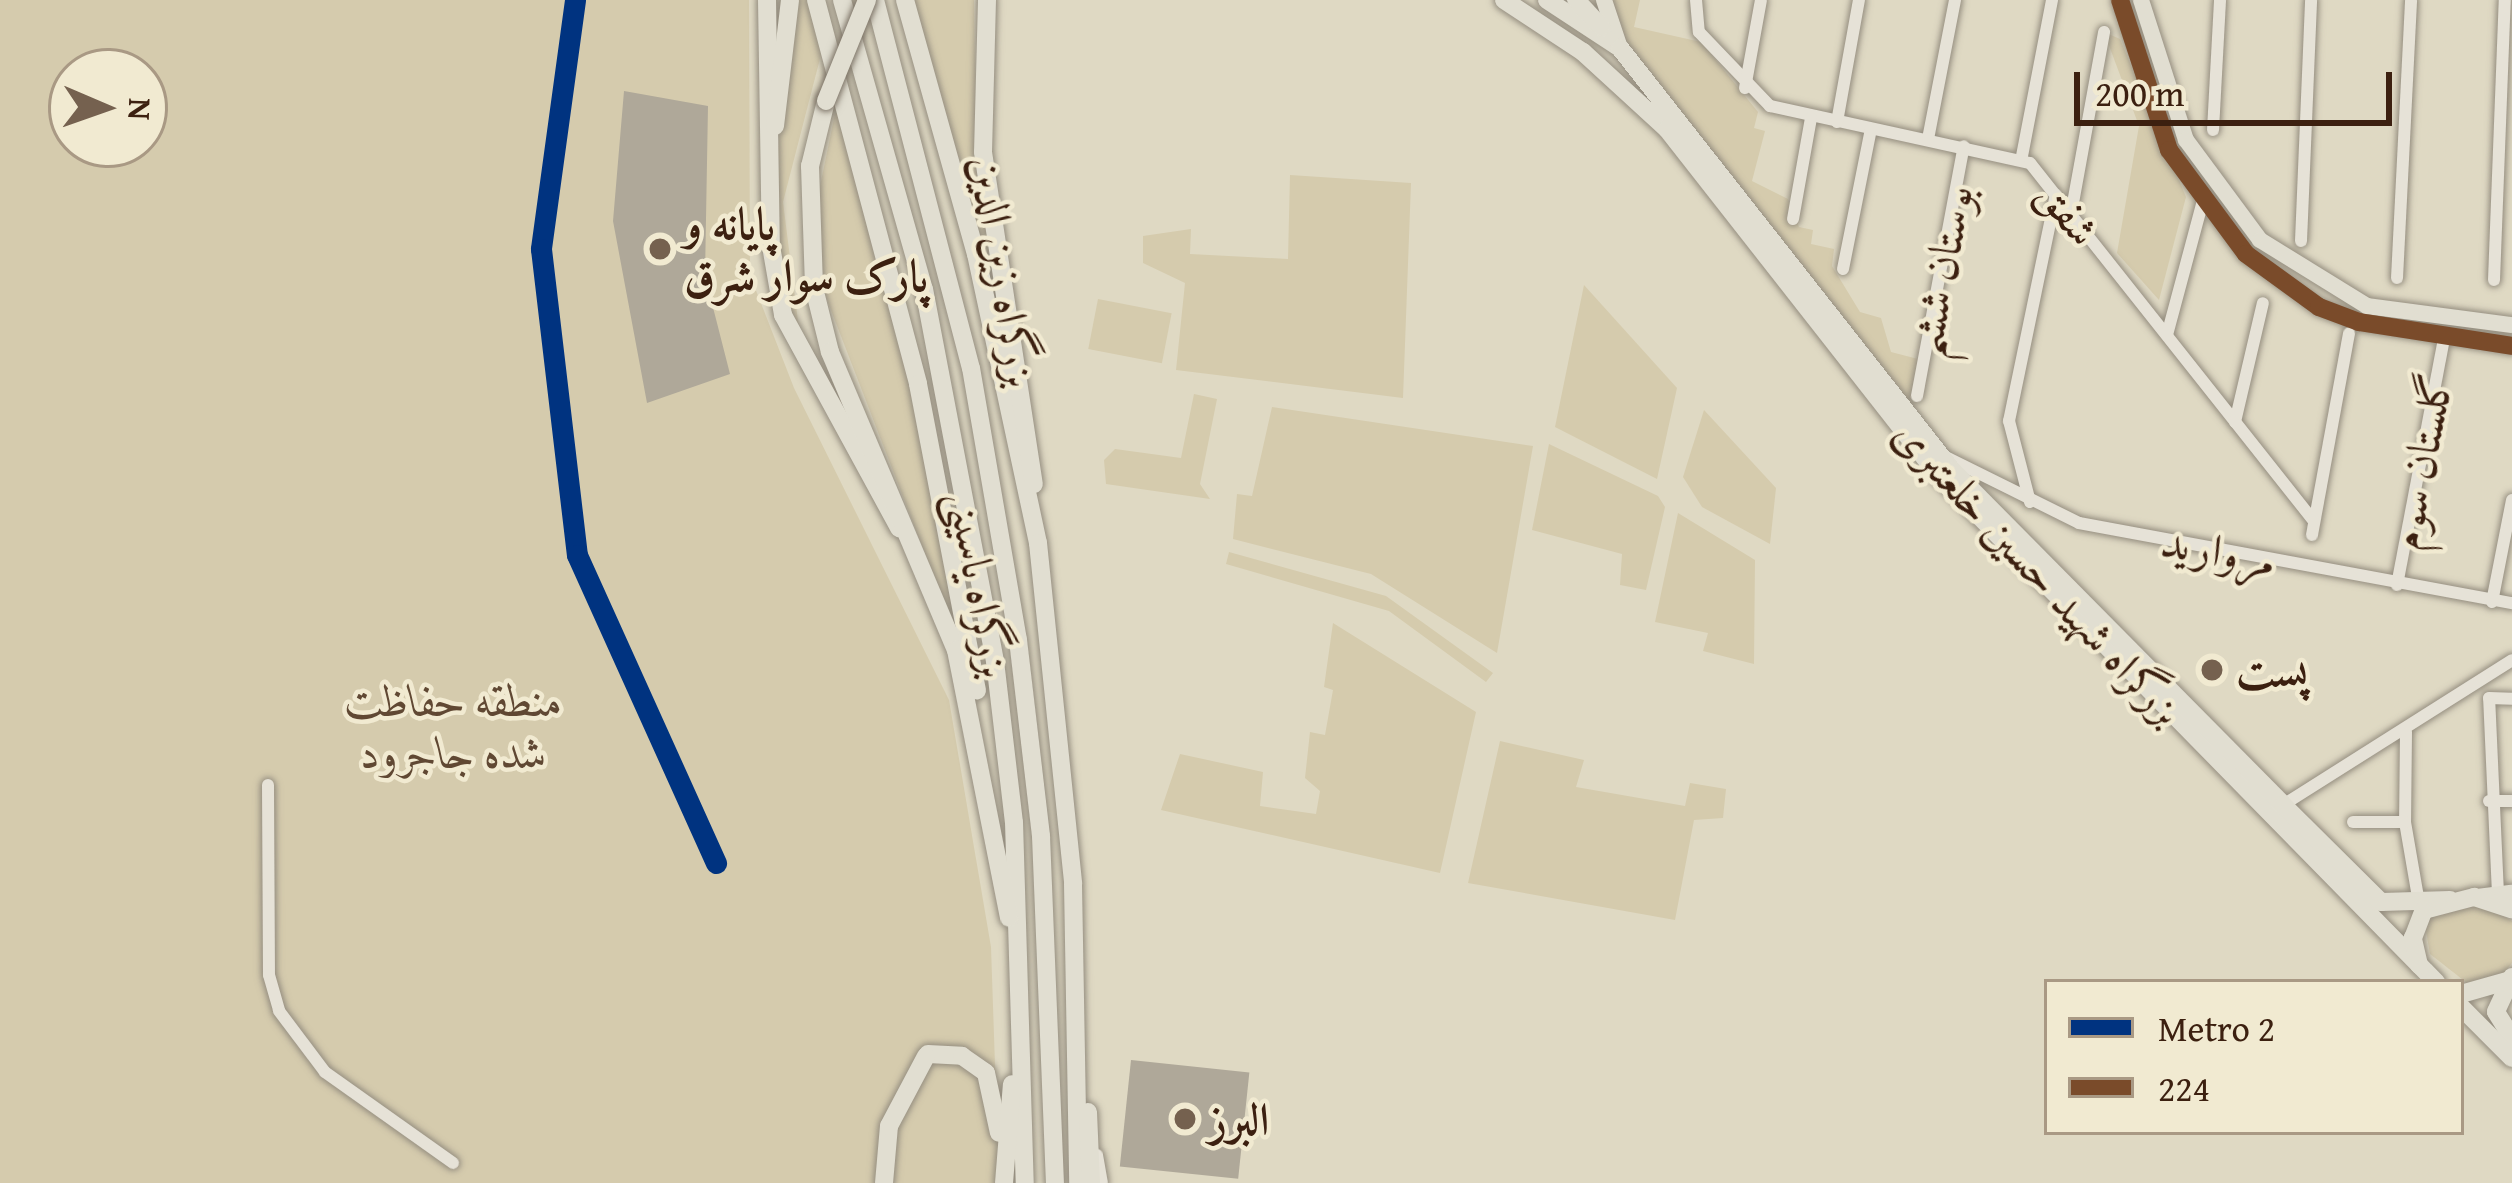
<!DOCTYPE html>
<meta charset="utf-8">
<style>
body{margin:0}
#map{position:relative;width:2512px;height:1183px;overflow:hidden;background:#dfd9c3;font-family:"Gentium Book Plus",Amiri,serif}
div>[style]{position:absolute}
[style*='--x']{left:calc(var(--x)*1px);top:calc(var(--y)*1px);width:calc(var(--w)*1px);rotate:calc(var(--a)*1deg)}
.green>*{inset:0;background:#d5cbad;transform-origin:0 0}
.building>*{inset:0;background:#afa899;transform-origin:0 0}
.roads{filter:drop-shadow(0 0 3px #958e80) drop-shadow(0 0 3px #958e80)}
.minor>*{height:12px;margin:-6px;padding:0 6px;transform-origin:6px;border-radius:6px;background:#e6e2d7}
.major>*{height:16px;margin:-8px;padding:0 8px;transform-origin:8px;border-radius:8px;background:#e1ded1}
.highway>*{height:18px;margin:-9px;padding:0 9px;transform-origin:9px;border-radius:9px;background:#e1ded1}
.bridges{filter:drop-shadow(0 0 3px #7e7568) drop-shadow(0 0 3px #7e7568)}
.highway-bridge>*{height:18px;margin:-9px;padding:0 9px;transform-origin:9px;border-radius:9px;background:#e1ded1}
.bus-1>*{height:18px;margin:-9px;padding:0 9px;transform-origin:9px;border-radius:9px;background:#7a4b2a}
.metro-1>*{height:21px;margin:-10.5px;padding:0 10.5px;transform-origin:10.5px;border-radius:10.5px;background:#003380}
.dots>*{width:33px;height:33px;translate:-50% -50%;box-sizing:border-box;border:6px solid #f1ead1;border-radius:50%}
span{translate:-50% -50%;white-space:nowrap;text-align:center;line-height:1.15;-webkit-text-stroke:9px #f1ead1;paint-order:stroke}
.street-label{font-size:45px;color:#3c2010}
.poi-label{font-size:45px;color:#3c2010;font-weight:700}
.left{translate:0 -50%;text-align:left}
.park-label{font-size:45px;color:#604833;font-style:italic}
.legend{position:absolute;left:2044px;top:979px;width:420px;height:156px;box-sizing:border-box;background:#f1ead1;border:3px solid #a99984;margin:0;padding:15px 21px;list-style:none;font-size:36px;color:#3c2010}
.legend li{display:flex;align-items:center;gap:24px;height:60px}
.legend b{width:60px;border:3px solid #a99984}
.north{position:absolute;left:48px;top:48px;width:120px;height:120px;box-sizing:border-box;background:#f1ead1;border:3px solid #a99984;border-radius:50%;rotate:92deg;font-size:33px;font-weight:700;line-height:48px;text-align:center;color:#3c2010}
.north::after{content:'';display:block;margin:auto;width:42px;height:54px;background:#75614f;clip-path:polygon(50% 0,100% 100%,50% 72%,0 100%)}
.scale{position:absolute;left:2074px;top:72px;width:318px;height:54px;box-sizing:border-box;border:6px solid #3c2010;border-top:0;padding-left:15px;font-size:36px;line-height:42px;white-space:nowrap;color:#3c2010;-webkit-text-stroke:9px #f1ead1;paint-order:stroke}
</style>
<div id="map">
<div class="green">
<div style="clip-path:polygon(evenodd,0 0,749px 0,750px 275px,794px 388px,949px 700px,991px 947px,999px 1183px,0 1183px,0 0,72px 72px,144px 72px,144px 144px,72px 144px,72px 72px)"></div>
<div style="clip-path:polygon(795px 0,810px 0,823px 47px,783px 202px,800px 337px,779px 281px,775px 176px)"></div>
<div style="clip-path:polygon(914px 0,974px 0,977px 183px,1023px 435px)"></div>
<div style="clip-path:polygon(1608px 0,1640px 0,1634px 27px,1701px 42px,1758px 112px,1754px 128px,1765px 131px,1752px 181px,1788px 199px,1799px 227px,1813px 230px,1811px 244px,1834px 249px,1832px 266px,1860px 312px,1881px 318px,1891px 352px,1918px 359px,1909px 405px,1628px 45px)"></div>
<div style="clip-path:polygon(2104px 32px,2120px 39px,2186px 197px,2159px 300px,2117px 253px,2139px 126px)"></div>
<div style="clip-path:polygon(839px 94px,908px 366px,961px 647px,824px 292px,817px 201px)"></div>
<div style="clip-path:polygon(1290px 175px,1411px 183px,1403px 398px,1176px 370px,1185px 283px,1143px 263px,1143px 236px,1191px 229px,1190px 254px,1288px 259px)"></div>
<div style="clip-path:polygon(1584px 285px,1677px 388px,1657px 479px,1555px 427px)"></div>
<div style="left:1098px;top:299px;width:75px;height:51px;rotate:11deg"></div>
<div style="clip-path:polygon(1194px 394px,1217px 399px,1200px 484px,1210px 499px,1106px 484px,1104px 460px,1115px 449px,1181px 458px)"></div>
<div style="clip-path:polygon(1272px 407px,1533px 446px,1497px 653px,1371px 574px,1233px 539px,1237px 494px,1252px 496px)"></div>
<div style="clip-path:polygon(1704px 410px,1776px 488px,1770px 544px,1702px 507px,1683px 477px)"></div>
<div style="clip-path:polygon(1549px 444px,1658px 496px,1665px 507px,1646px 590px,1620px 585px,1622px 554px,1532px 530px)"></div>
<div style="clip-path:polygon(1678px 513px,1755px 560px,1754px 664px,1703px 651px,1708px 633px,1655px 622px)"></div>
<div style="clip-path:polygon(1229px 552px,1386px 596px,1493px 673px,1486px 682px,1389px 611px,1226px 564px)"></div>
<div style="clip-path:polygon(1333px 623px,1476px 712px,1440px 873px,1161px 810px,1180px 754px,1263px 772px,1260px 806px,1316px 814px,1320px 791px,1305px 778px,1310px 732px,1325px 735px,1333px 690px,1324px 687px)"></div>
<div style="clip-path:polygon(1500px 741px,1584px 760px,1576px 787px,1685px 806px,1690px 783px,1726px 789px,1723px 818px,1694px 820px,1675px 920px,1468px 883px)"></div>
<div style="clip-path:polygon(2483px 905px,2512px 921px,2512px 963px,2498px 980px,2467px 983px,2430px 954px,2425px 925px,2430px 913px)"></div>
</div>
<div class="building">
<div style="clip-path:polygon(624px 91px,708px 106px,705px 276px,730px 374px,647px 403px,613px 221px)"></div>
<div style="left:1131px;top:1060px;width:119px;height:107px;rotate:6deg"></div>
</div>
<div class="roads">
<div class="minor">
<div style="--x:1696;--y:0;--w:32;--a:85"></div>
<div style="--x:1699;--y:32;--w:103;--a:46.2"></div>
<div style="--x:1770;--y:106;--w:266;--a:12.4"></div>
<div style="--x:2030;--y:163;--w:457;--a:51.6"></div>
<div style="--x:1745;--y:88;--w:89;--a:-79.7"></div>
<div style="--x:1837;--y:122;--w:124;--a:-79.8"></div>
<div style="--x:2213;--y:130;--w:130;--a:-86.9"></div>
<div style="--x:1928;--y:139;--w:142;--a:-79"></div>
<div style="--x:2022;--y:156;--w:159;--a:-79.1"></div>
<div style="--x:2071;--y:214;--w:185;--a:-79.7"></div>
<div style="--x:1793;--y:219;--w:103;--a:-79.9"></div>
<div style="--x:2301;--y:241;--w:241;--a:-87.6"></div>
<div style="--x:1843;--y:269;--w:143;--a:-78.7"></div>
<div style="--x:2397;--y:278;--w:278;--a:-87.1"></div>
<div style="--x:2494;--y:280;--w:280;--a:-87.8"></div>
<div style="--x:2167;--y:335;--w:136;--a:-75"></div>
<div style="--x:1917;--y:396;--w:254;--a:-79.4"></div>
<div style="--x:2235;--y:422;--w:122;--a:-76.8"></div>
<div style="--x:1948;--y:458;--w:146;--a:26.4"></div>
<div style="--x:2079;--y:523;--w:440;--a:10.5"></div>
<div style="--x:2030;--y:502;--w:84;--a:-104.5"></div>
<div style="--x:2009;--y:421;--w:231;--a:-78.3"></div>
<div style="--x:2312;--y:535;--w:205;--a:-79.6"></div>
<div style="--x:2397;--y:585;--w:251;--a:-79.2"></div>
<div style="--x:2492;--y:602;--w:104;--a:-78.9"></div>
<div style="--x:2406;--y:732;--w:90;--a:90.6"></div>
<div style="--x:2405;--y:822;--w:82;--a:80.2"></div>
<div style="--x:268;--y:785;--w:190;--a:89.7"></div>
<div style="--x:269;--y:975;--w:37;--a:74"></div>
<div style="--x:279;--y:1011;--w:76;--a:53"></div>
<div style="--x:325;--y:1072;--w:157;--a:35.4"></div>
<div style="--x:2489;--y:801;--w:23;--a:0"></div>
<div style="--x:2283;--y:805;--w:271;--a:-32.3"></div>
<div style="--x:2353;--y:822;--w:52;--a:0"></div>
<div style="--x:2498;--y:894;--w:196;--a:-92.6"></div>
<div style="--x:2489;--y:698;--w:23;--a:2"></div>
<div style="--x:1097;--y:1155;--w:28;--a:80"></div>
</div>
<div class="major">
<div style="--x:1604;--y:0;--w:51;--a:71.6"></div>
<div style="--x:2120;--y:0;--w:158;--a:71.9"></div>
<div style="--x:2169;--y:150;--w:129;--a:53.5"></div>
<div style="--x:2246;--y:254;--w:90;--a:36"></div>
<div style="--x:2319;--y:307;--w:43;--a:20.6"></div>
<div style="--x:2359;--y:322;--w:155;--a:8.9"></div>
<div style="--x:2141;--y:0;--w:147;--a:72.2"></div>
<div style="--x:2186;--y:140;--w:124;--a:53.5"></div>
<div style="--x:2260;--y:240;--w:126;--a:31.7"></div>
<div style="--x:2367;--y:306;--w:146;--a:7.5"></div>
<div style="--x:2477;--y:897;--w:35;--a:-7"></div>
</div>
<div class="highway">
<div style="--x:767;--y:0;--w:246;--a:89.1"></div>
<div style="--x:771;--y:246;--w:70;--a:80.1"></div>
<div style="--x:783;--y:315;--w:243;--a:61.4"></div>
<div style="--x:816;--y:0;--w:397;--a:75.1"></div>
<div style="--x:918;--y:384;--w:312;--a:79.1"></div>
<div style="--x:842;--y:0;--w:300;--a:74.2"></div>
<div style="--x:924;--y:289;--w:379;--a:79.2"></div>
<div style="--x:995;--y:661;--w:162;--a:83.3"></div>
<div style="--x:1014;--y:822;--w:361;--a:88.3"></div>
<div style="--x:875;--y:0;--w:380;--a:75.4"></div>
<div style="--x:971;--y:368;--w:276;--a:80.2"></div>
<div style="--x:1018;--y:640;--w:197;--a:83.3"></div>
<div style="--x:1041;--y:836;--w:347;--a:87.7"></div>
<div style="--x:905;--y:0;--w:264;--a:74.4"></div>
<div style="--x:976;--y:254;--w:296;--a:77.9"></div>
<div style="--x:1038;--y:543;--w:343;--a:84.1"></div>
<div style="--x:1073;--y:884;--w:299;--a:89"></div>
<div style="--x:987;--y:0;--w:152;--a:91.5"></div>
<div style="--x:983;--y:152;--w:336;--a:81.3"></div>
<div style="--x:1504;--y:0;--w:95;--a:33.4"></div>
<div style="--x:1583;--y:52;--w:114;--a:42.5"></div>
<div style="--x:1667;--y:129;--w:434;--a:51.9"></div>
<div style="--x:1935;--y:471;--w:716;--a:45.57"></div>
<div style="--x:1547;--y:0;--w:87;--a:33.3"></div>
<div style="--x:1620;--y:48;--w:537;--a:51.81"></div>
<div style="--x:1952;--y:470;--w:471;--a:45.3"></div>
<div style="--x:2283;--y:805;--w:138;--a:44.7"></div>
<div style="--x:2381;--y:902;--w:69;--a:-1.7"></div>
<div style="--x:1576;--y:0;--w:37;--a:47"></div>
<div style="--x:826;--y:101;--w:67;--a:103.8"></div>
<div style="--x:810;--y:166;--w:122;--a:88.1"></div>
<div style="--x:814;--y:288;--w:66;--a:76"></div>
<div style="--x:830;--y:352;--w:324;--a:67.1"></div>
<div style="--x:956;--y:650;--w:273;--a:78.8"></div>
<div style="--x:775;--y:126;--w:127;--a:-83.2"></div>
<div style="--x:2419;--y:965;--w:28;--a:-103"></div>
<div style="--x:2413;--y:938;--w:30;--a:-69"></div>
<div style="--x:2424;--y:910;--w:52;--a:-14.6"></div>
<div style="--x:2474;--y:897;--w:40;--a:18"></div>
<div style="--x:2512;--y:977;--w:38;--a:115"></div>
<div style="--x:2496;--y:1012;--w:31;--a:58"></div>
<div style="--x:2461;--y:994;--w:48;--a:-15.8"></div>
<div style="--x:2461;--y:1007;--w:72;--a:45"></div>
<div style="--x:928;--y:1054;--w:34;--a:3"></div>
<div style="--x:962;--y:1056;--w:29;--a:35"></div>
<div style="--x:986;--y:1073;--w:61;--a:77.8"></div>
<div style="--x:1088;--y:1112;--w:71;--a:87.6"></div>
<div style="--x:884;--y:1183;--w:57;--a:-85"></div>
<div style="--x:889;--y:1126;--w:79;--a:-62.1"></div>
<div style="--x:1004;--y:1183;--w:99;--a:-85.4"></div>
</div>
</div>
<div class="bridges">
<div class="highway-bridge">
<div style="--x:826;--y:101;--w:109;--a:-67.9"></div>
</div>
</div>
<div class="bus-1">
<div style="--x:2120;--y:0;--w:158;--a:71.9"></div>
<div style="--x:2169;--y:150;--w:129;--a:53.5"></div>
<div style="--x:2246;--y:254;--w:90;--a:36"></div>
<div style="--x:2319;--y:307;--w:43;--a:20.6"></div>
<div style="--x:2359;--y:322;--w:155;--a:8.9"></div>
</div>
<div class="metro-1">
<div style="--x:575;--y:0;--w:251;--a:97.8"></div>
<div style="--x:541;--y:249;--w:308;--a:83.3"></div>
<div style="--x:577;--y:555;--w:338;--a:65.7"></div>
</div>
<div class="dots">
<div style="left:660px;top:249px;background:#75614f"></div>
<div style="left:2212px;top:670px;background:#75614f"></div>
<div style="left:1185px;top:1119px;background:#75614f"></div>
</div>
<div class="street-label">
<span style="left:2069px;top:212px;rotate:52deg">شفق</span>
<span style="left:1005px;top:271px;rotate:81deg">بزرگراه زین الدین</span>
<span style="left:1940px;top:271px;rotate:-79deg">بوستان ششم</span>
<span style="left:2420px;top:461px;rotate:-79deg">گلستان سوم</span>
<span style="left:2219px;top:550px;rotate:11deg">مروارید</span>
<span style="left:2039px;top:571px;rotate:47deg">بزرگراه شهید حسین خلعتبری</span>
<span style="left:981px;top:584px;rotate:80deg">بزرگراه یاسینی</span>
</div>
<div class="poi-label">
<span class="left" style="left:684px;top:249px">پایانه و<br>پارک‌ سوار شرق</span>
<span class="left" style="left:2236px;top:670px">پست</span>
<span class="left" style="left:1209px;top:1119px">البرز</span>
</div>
<div class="park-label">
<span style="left:454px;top:726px">منطقه حفاظت<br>شده جاجرود</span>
</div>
<ul class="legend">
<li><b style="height:15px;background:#003380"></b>Metro 2</li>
<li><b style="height:15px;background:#7a4b2a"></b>224</li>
</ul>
<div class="north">N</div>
<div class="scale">200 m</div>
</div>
